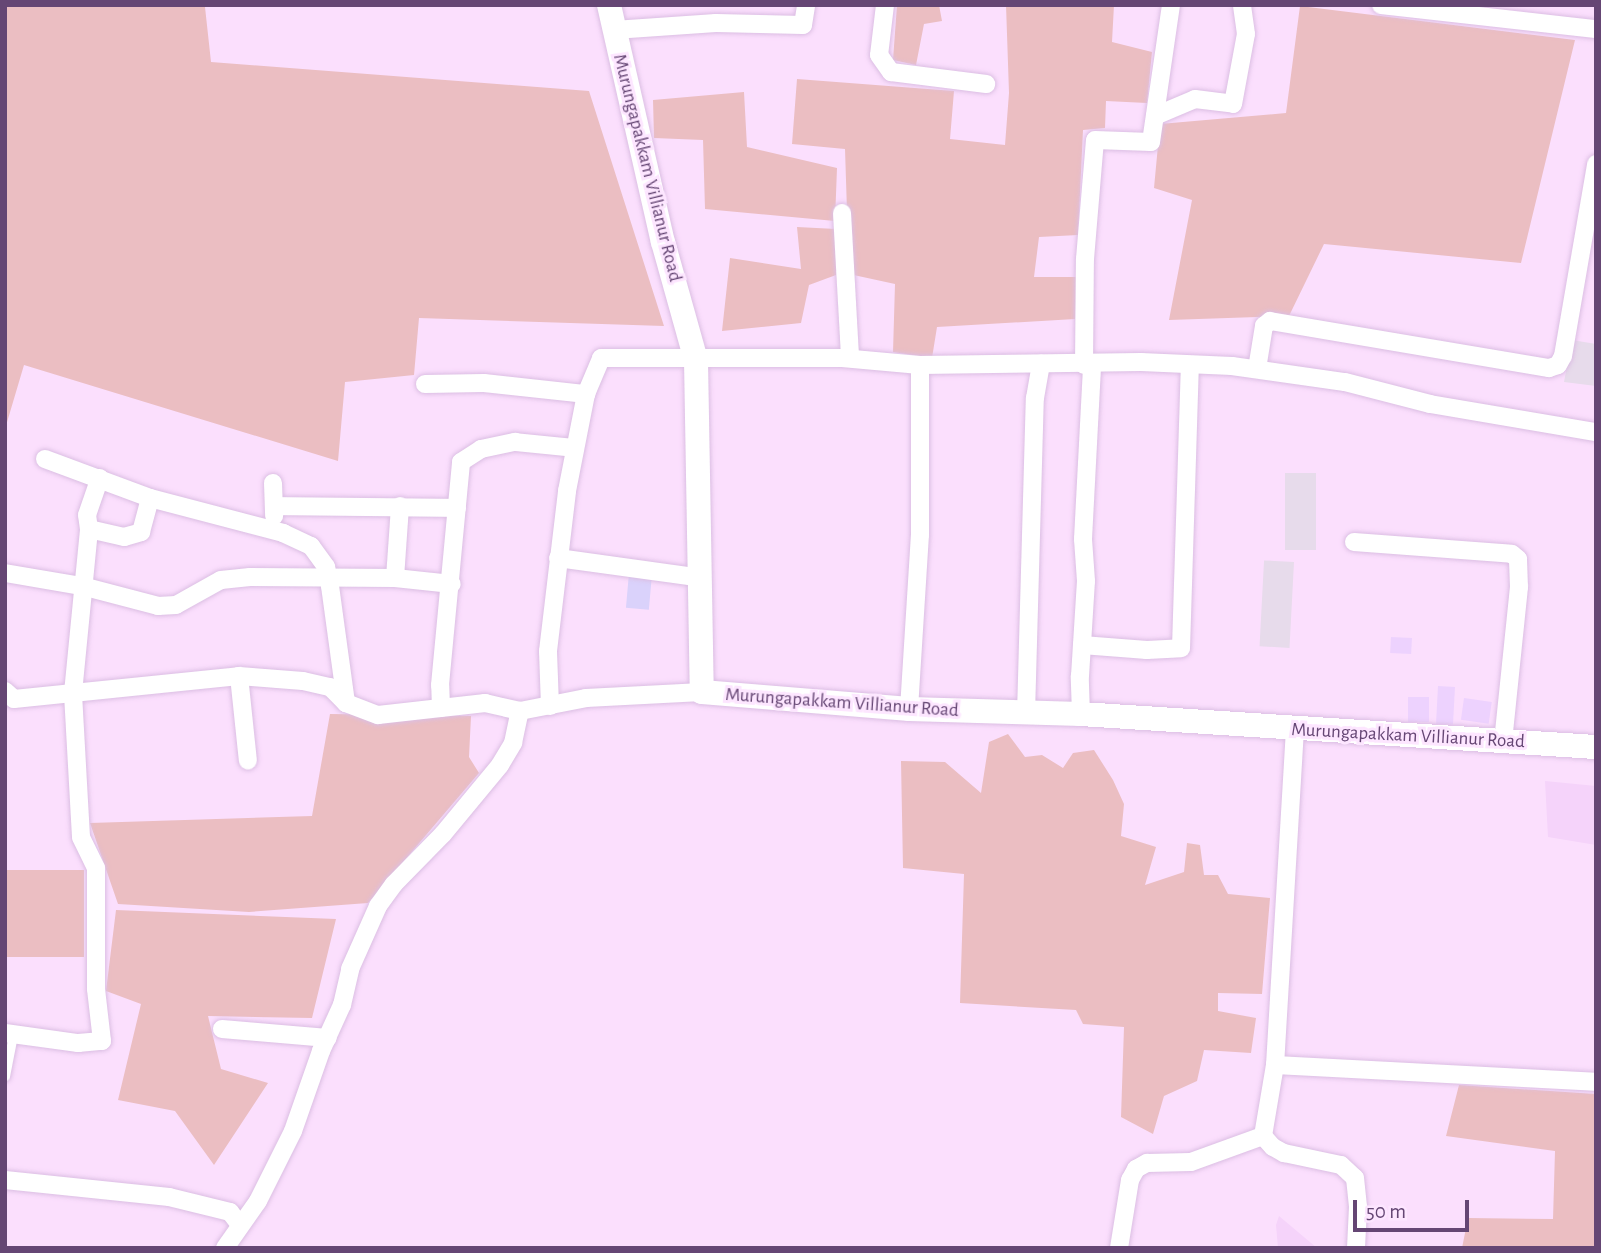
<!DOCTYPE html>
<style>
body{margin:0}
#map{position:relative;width:1601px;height:1253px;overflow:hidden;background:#fbdffd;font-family:"Alegreya Sans",sans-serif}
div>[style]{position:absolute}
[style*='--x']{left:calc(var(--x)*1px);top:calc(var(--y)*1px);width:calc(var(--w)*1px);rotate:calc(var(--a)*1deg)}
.residential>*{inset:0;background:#f5d3fa}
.commercial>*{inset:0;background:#edd2fe;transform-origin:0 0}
.industrial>*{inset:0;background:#e7dbeb;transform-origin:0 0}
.medical>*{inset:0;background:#dad2fb;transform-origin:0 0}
.green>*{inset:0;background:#ebbec2;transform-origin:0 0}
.roads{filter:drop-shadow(0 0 2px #dbbee3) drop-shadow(0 0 2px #dbbee3)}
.lane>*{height:9px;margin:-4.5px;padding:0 4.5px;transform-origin:4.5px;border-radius:4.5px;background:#fff}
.street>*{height:18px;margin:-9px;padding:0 9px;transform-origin:9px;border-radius:9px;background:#fff}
.secondary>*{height:24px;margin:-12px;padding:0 12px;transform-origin:12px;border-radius:12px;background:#fff}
span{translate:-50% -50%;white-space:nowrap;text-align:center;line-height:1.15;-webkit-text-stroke:6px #fde6ff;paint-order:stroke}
.street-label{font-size:19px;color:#654674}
.frame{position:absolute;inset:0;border:7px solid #654674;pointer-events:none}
.scale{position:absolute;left:1353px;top:1200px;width:116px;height:32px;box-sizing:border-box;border:4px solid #654674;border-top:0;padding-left:9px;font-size:21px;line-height:24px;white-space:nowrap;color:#654674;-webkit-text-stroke:5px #fde6ff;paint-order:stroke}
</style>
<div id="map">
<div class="residential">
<div style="clip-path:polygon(1545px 781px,1596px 786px,1596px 845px,1548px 837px)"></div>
<div style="clip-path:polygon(1279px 1216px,1317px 1248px,1278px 1248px,1276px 1225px)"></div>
</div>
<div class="commercial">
<div style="left:1391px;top:637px;width:21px;height:16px;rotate:3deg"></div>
<div style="left:1438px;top:686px;width:17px;height:38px;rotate:3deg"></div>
<div style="left:1408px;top:697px;width:21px;height:25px"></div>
<div style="left:1464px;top:698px;width:28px;height:22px;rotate:8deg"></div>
</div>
<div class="industrial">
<div style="clip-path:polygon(1572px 340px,1596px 344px,1596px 386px,1564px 382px)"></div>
<div style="left:1285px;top:473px;width:31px;height:77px"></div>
<div style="left:1294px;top:562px;width:86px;height:30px;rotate:93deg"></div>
</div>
<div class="medical">
<div style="left:629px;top:573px;width:23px;height:35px;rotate:5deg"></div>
</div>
<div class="green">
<div style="clip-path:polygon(5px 5px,205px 7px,211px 62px,589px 91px,664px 326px,419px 318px,414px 375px,345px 382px,338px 461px,24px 365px,5px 429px)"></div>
<div style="clip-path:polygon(897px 5px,939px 5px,942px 21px,924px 24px,916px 65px,893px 60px)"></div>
<div style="clip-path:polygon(1006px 5px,1114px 5px,1112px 42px,1152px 52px,1147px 103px,1106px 101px,1105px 128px,1083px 130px,1078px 235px,1039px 237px,1034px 277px,1078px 277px,1075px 319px,937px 327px,932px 358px,893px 352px,895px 284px,849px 274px,845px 149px,792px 144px,797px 79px,954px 91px,950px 139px,1005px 145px,1009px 93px)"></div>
<div style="clip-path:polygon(1300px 6px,1575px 40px,1521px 263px,1324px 244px,1289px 316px,1169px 320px,1192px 200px,1154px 188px,1160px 124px,1286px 113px)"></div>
<div style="clip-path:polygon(744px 92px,747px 147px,837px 168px,835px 221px,705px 209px,703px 140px,654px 138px,653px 100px)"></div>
<div style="clip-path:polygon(797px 227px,836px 229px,836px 275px,809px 285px,801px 323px,722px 331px,730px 258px,801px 269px)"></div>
<div style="clip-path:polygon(330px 714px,471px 716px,469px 757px,479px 773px,368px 903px,249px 912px,118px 904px,90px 823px,312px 816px)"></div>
<div style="clip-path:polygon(1008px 734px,1025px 757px,1042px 755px,1063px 768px,1073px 753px,1094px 750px,1113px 780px,1124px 804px,1121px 836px,1156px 847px,1145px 885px,1184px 872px,1187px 843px,1200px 845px,1204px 875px,1218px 875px,1228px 894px,1270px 898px,1262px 994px,1218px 993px,1218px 1011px,1256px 1018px,1251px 1053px,1204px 1050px,1197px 1081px,1164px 1096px,1153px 1134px,1121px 1117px,1124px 1027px,1083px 1024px,1076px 1010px,960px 1003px,964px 874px,903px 868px,901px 761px,945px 762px,981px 793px,989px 742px)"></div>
<div style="left:5px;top:870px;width:79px;height:87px"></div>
<div style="clip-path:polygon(116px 910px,336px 919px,312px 1018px,208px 1016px,221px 1069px,268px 1083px,214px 1165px,175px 1111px,118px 1100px,141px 1004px,106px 991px)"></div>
<div style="clip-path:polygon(1459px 1085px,1596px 1094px,1596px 1248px,1462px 1248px,1468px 1218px,1553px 1219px,1555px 1151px,1446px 1136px)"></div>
</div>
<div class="roads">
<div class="lane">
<div style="--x:5;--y:1076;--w:42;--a:-79"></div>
</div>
<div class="street">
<div style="--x:885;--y:5;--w:50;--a:96.8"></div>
<div style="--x:879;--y:55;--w:21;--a:55"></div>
<div style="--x:891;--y:72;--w:96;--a:7.2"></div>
<div style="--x:1381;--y:5;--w:216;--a:6.4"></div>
<div style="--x:614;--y:30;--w:102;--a:-3.9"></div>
<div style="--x:716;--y:23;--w:87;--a:1.3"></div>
<div style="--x:803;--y:25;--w:20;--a:-81"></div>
<div style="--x:1155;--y:116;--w:43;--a:-23"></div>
<div style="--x:1195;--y:99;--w:38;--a:7"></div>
<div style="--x:1233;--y:104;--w:71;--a:-79.5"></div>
<div style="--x:1246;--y:34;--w:28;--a:-98"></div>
<div style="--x:842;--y:213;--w:145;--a:86.8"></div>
<div style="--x:1084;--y:365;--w:106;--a:-89.5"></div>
<div style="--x:1085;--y:259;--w:119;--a:-85.2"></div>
<div style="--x:1095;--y:140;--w:56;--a:2"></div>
<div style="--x:1151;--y:142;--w:138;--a:-81.7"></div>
<div style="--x:1257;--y:369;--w:44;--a:-80.8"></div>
<div style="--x:1264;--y:326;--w:8;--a:-40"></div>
<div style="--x:1270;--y:321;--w:283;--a:9.6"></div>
<div style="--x:1549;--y:368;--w:9;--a:-18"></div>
<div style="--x:1558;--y:365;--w:10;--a:-61"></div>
<div style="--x:1563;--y:356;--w:195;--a:-80.2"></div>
<div style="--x:425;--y:384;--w:59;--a:-1"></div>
<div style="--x:484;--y:383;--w:103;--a:6.2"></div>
<div style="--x:45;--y:459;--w:112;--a:20.4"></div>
<div style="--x:150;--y:498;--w:138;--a:14.7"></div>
<div style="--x:283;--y:533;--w:31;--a:25"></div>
<div style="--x:311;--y:546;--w:26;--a:54"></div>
<div style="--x:326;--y:567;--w:19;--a:78"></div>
<div style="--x:330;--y:586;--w:118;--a:82.2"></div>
<div style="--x:273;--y:483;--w:33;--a:88"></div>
<div style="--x:275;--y:506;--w:182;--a:0.6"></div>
<div style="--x:89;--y:529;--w:36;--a:13"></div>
<div style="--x:124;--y:537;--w:18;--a:-16"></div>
<div style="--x:141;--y:532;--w:35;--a:-75"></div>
<div style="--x:1354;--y:542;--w:158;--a:4.3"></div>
<div style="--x:1512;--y:554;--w:8;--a:40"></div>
<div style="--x:1518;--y:559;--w:28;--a:88"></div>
<div style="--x:1519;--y:587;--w:156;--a:95.9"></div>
<div style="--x:558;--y:558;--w:145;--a:7.9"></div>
<div style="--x:5;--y:573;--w:78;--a:9.6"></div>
<div style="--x:82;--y:586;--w:79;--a:14.7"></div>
<div style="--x:158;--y:606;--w:18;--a:-3"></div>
<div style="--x:176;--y:605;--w:51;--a:-29.1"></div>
<div style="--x:221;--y:580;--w:29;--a:-6"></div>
<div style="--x:250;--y:577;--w:145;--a:0.4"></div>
<div style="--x:395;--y:578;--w:57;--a:6"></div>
<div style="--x:395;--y:578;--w:72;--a:-86"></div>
<div style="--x:1082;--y:645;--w:65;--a:4.4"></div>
<div style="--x:1147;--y:650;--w:34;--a:-3"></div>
<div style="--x:1181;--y:648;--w:282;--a:-88.2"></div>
<div style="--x:239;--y:676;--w:85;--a:84"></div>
<div style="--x:5;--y:691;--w:12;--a:42"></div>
<div style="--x:14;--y:699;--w:226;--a:-5.8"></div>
<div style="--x:239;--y:676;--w:64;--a:4.5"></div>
<div style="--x:303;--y:681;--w:28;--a:13"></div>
<div style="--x:330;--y:687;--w:23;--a:45"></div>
<div style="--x:346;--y:703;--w:34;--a:21"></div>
<div style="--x:378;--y:715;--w:108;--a:-6.4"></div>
<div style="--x:485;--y:703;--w:36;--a:13"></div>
<div style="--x:520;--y:711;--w:67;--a:-11.1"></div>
<div style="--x:586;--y:698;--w:116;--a:-3"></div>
<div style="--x:550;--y:706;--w:55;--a:-92.1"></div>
<div style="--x:548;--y:651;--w:161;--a:-83.2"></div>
<div style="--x:567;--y:491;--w:99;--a:-78.9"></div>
<div style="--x:586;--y:394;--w:39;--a:-67"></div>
<div style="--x:601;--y:358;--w:241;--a:0"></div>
<div style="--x:842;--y:358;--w:78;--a:5.1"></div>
<div style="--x:441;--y:708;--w:23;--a:-92"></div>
<div style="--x:440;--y:685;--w:224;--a:-84.6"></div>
<div style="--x:461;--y:462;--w:24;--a:-33"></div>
<div style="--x:481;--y:449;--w:35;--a:-12"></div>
<div style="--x:515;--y:442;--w:60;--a:5.7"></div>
<div style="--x:909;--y:709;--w:174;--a:-86.4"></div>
<div style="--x:920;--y:535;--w:170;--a:-90"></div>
<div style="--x:920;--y:365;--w:221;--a:-0.8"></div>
<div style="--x:1141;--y:362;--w:91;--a:2.5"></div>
<div style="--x:1232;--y:366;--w:114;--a:8.1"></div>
<div style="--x:1345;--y:382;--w:88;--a:14.5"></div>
<div style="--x:1430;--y:404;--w:168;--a:9.6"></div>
<div style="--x:1026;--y:714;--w:316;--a:-88.4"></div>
<div style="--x:1035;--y:398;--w:35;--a:-80"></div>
<div style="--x:1081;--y:714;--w:38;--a:-92"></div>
<div style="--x:1080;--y:676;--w:95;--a:-86.4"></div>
<div style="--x:1086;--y:581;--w:42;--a:-94.1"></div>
<div style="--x:1083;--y:539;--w:174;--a:-87"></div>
<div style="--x:1295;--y:729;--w:337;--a:93.4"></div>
<div style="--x:1275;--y:1065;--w:72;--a:99.6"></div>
<div style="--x:1263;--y:1136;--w:15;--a:48"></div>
<div style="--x:1273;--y:1147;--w:13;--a:29"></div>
<div style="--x:1284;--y:1153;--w:58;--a:11.9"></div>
<div style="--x:1341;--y:1165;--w:19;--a:43"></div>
<div style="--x:1355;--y:1178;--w:29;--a:84"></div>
<div style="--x:1358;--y:1207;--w:41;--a:92.8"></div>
<div style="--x:222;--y:1029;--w:106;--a:4.9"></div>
<div style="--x:5;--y:1033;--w:74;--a:7.8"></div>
<div style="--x:78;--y:1043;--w:24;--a:-5"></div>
<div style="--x:102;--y:1041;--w:52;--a:-96.6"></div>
<div style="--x:96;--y:989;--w:121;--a:-90"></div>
<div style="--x:96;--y:868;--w:34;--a:-116"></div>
<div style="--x:81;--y:837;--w:144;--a:-93.2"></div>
<div style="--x:73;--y:693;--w:165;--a:-84.4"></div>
<div style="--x:89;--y:529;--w:14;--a:-98"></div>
<div style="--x:87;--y:515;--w:39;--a:-71"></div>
<div style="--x:1275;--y:1065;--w:321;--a:3"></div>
<div style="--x:5;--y:1180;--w:165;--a:5.9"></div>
<div style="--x:169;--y:1197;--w:63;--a:13.8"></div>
<div style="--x:230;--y:1212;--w:16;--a:52"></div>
<div style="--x:225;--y:1248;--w:57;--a:-54.9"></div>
<div style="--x:258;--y:1201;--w:78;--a:-63.4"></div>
<div style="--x:293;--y:1131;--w:85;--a:-70.7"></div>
<div style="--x:321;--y:1051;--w:51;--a:-65.5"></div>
<div style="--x:342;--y:1005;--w:37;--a:-77"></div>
<div style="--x:350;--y:969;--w:69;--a:-66"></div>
<div style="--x:378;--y:906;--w:27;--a:-54"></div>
<div style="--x:394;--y:884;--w:70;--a:-45.6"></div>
<div style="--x:443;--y:834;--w:89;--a:-50.4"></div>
<div style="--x:500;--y:765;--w:26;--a:-59"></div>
<div style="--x:513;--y:743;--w:33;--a:-78"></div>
<div style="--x:1119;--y:1248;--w:69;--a:-80.8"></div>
<div style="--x:1130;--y:1180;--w:13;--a:-61"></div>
<div style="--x:1136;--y:1169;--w:13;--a:-29"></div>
<div style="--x:1147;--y:1163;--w:44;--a:-1.3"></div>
<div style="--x:1191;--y:1162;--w:77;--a:-19.9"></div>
</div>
<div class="secondary">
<div style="--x:609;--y:5;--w:243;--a:77.2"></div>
<div style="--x:663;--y:242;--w:123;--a:74.4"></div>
<div style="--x:696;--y:360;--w:332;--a:89"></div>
<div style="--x:702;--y:692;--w:208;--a:4.7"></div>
<div style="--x:909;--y:709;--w:172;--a:1.7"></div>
<div style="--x:1081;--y:714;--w:516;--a:3.67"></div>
</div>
</div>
<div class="street-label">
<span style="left:647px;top:168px;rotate:76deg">Murungapakkam Villianur Road</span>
<span style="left:842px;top:703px;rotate:4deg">Murungapakkam Villianur Road</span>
<span style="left:1408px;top:736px;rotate:3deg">Murungapakkam Villianur Road</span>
</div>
<div class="frame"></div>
<div class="scale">50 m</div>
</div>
